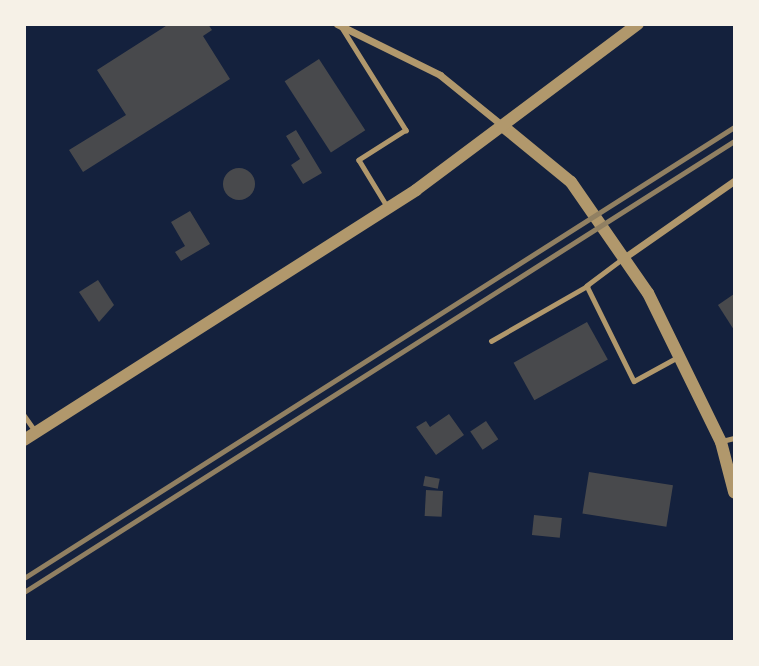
<!DOCTYPE html>
<style>
body{margin:0}
#map{position:relative;width:759px;height:666px;overflow:hidden;background:#14213d;font-family:"Space Grotesk",sans-serif}
div>[style]{position:absolute}
[style*='--x']{left:calc(var(--x)*1px);top:calc(var(--y)*1px);width:calc(var(--w)*1px);rotate:calc(var(--a)*1deg)}
.building>*{inset:0;background:#48494c;transform-origin:0 0}
.round{border-radius:50%}
.service>*{height:4.5px;margin:-2.25px;padding:0 2.25px;transform-origin:2.25px;border-radius:2.25px;background:#b1986c}
.minor>*{height:7px;margin:-3.5px;padding:0 3.5px;transform-origin:3.5px;border-radius:3.5px;background:#b1986c}
.tertiary>*{height:12px;margin:-6px;padding:0 6px;transform-origin:6px;border-radius:6px;background:#b1986c}
.rail>*{height:5px;margin:-2.5px;padding:0 2.5px;transform-origin:2.5px;border-radius:2.5px;background:#918062}
span{translate:-50% -50%;white-space:nowrap;text-align:center;line-height:1.15;-webkit-text-stroke:6px #f6f1e7;paint-order:stroke}
.frame{position:absolute;inset:0;border:26px solid #f6f1e7;pointer-events:none}
</style>
<div id="map">
<div class="building">
<div style="clip-path:polygon(169px 24px,208px 24px,212px 30px,203px 36px,230px 79px,83px 172px,69px 150px,126px 115px,97px 70px)"></div>
<div style="left:319px;top:59px;width:85px;height:41px;rotate:57deg"></div>
<div style="clip-path:polygon(296px 130px,322px 173px,303px 184px,291px 165px,300px 159px,286px 136px)"></div>
<div class="round" style="left:223px;top:168px;width:32px;height:32px"></div>
<div style="clip-path:polygon(190px 211px,210px 244px,181px 261px,175px 252px,185px 246px,171px 222px)"></div>
<div style="clip-path:polygon(98px 280px,114px 305px,99px 322px,79px 292px)"></div>
<div style="clip-path:polygon(734px 294px,734px 330px,718px 305px)"></div>
<div style="left:587px;top:322px;width:43px;height:84px;rotate:61deg"></div>
<div style="clip-path:polygon(449px 414px,464px 435px,436px 455px,416px 427px,426px 421px,430px 427px)"></div>
<div style="left:486px;top:421px;width:22px;height:19px;rotate:56deg"></div>
<div style="left:589px;top:472px;width:85px;height:42px;rotate:9deg"></div>
<div style="left:425px;top:476px;width:15px;height:10px;rotate:11deg"></div>
<div style="left:426px;top:490px;width:17px;height:26px;rotate:3deg"></div>
<div style="left:534px;top:515px;width:28px;height:20px;rotate:6deg"></div>
</div>
<div class="service">
<div style="--x:341;--y:26;--w:123;--a:58"></div>
<div style="--x:406;--y:130;--w:56;--a:147.4"></div>
<div style="--x:359;--y:160;--w:54;--a:58.7"></div>
<div style="--x:623;--y:259;--w:45;--a:143.1"></div>
<div style="--x:587;--y:286;--w:106;--a:63.7"></div>
<div style="--x:634;--y:381;--w:50;--a:-28.6"></div>
<div style="--x:491;--y:341;--w:111;--a:-29.8"></div>
<div style="--x:24;--y:415;--w:21;--a:55"></div>
<div style="--x:722;--y:441;--w:12;--a:-14"></div>
</div>
<div class="minor">
<div style="--x:337;--y:24;--w:115;--a:26.3"></div>
<div style="--x:440;--y:75;--w:81;--a:39"></div>
<div style="--x:625;--y:257;--w:133;--a:-34.9"></div>
</div>
<div class="tertiary">
<div style="--x:505;--y:128;--w:85;--a:39.3"></div>
<div style="--x:571;--y:182;--w:135;--a:55.3"></div>
<div style="--x:648;--y:293;--w:166;--a:63.9"></div>
<div style="--x:721;--y:442;--w:52;--a:75.4"></div>
<div style="--x:24;--y:440;--w:465;--a:-32.5"></div>
<div style="--x:416;--y:190;--w:277;--a:-36.8"></div>
</div>
<div class="rail">
<div style="--x:24;--y:578;--w:841;--a:-32.42"></div>
<div style="--x:24;--y:592;--w:841;--a:-32.42"></div>
</div>
<div class="frame"></div>
</div>
